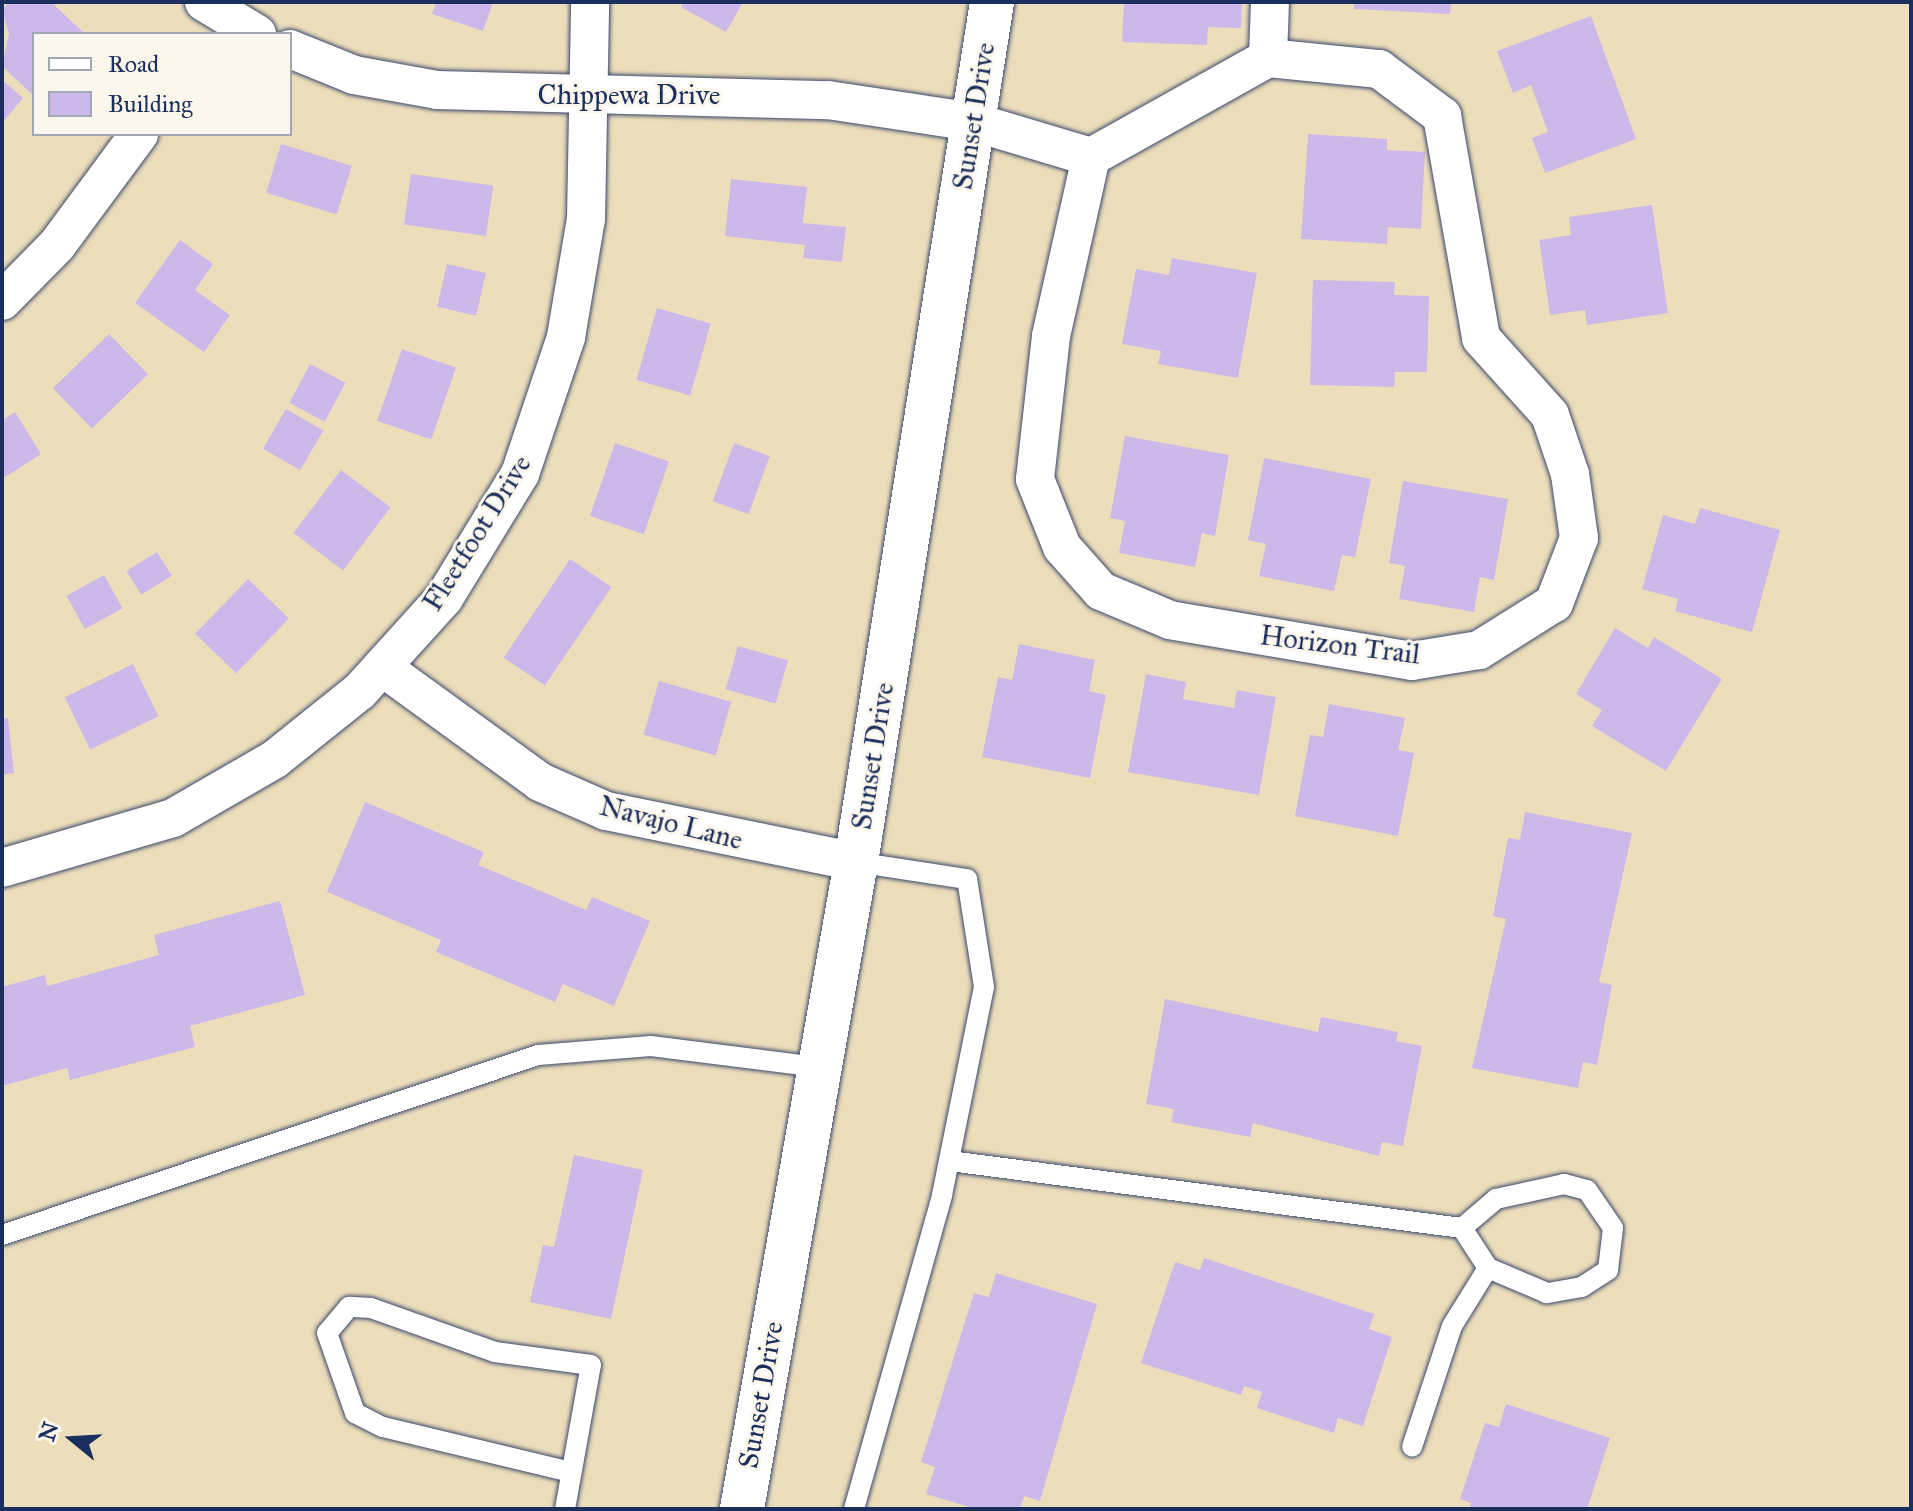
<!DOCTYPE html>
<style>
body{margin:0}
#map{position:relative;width:1913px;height:1511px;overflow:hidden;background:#eddebb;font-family:"IM FELL Great Primer",serif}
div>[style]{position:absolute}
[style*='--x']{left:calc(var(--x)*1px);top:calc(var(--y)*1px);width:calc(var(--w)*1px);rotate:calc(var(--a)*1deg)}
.building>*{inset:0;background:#cdb8ea;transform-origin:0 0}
.roads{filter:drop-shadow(0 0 2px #3a496c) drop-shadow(0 0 2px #3a496c)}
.lane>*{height:20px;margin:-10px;padding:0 10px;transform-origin:10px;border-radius:10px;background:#fff}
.street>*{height:38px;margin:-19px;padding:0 19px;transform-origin:19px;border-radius:19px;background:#fff}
.secondary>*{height:44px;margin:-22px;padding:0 22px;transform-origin:22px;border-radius:22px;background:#fff}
span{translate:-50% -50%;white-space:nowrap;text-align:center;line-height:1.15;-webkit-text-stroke:6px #fbf7ec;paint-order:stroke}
.street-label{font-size:28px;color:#1b2f5e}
.frame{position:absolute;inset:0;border:4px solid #1b2f5e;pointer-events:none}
.legend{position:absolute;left:32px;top:32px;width:260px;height:104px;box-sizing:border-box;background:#fbf7ec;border:2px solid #a1a7b3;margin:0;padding:10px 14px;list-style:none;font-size:24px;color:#1b2f5e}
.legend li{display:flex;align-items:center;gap:16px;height:40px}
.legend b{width:40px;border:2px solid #a1a7b3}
.north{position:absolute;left:32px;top:1399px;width:80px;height:80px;-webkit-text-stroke:6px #fbf7ec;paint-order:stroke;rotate:288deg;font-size:22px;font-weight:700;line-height:32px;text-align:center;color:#1b2f5e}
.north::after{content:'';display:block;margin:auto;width:28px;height:36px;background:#1b2f5e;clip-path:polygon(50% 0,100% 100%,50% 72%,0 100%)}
</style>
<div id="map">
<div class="building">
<div style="clip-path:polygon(9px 2px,51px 2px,85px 34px,34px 34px,34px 96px,2px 66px,9px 34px,2px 10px)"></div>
<div style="clip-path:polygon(436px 2px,493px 2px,483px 31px,432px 14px)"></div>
<div style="clip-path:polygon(684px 2px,743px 2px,726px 32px,681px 7px)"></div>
<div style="clip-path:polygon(1124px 2px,1242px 2px,1241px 28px,1208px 27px,1207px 45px,1122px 42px)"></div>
<div style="clip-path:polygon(1354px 2px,1451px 2px,1450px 14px,1354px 9px)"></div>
<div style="clip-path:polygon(1591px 16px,1636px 139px,1545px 173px,1532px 138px,1548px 132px,1531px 85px,1513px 93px,1497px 51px)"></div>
<div style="clip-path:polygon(2px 80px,23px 98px,2px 123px)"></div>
<div style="clip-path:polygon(1308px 134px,1387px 139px,1387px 150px,1425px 152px,1421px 229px,1388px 227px,1387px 244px,1301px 239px)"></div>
<div style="left:281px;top:144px;width:74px;height:51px;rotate:17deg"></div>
<div style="left:411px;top:174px;width:83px;height:51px;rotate:8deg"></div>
<div style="clip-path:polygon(731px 179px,807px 187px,803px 223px,846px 227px,842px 262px,803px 258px,805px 245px,725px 236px)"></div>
<div style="clip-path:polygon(1652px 205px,1668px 313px,1587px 325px,1585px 310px,1550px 315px,1539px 240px,1571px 235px,1569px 217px)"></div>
<div style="clip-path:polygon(180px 240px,213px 264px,195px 290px,230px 315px,204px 352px,135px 303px)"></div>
<div style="clip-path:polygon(1172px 258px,1257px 273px,1238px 378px,1158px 364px,1161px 351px,1122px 344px,1136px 269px,1169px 275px)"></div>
<div style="left:447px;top:264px;width:40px;height:44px;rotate:13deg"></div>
<div style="clip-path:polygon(1313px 280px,1395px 282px,1394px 295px,1429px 296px,1427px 372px,1395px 372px,1394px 387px,1310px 385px)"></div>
<div style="left:657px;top:308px;width:56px;height:75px;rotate:16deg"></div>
<div style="left:109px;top:334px;width:56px;height:78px;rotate:46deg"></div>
<div style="left:402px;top:349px;width:57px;height:76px;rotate:19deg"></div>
<div style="left:310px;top:364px;width:40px;height:44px;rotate:28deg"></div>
<div style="left:286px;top:409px;width:43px;height:46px;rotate:30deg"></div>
<div style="clip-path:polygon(15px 412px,41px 454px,2px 479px,2px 420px)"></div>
<div style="clip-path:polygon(1125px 436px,1229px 455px,1215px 536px,1202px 533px,1195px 567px,1119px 553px,1125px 521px,1110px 518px)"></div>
<div style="left:615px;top:443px;width:57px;height:77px;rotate:19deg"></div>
<div style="left:734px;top:443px;width:38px;height:62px;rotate:20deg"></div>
<div style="clip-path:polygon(1264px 458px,1371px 479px,1355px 557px,1342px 555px,1334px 591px,1259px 576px,1266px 544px,1248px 540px)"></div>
<div style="left:341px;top:470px;width:62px;height:79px;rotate:37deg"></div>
<div style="clip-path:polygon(1403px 481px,1508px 499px,1494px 580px,1480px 577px,1474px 612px,1399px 599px,1405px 566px,1389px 563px)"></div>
<div style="clip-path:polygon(1700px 508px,1780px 530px,1752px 632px,1675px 611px,1678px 599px,1642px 589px,1663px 515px,1695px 524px)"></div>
<div style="left:157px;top:552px;width:28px;height:36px;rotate:58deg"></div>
<div style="left:570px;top:559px;width:50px;height:119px;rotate:34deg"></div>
<div style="left:104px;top:575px;width:38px;height:43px;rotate:61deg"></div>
<div style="left:248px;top:579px;width:57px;height:76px;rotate:44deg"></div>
<div style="clip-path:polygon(1615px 628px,1648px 648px,1654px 637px,1722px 679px,1666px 771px,1592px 726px,1602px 710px,1576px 694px)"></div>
<div style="clip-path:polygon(1019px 644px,1095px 660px,1089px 691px,1106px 695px,1090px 778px,982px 757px,998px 677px,1012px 680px)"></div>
<div style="left:738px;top:646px;width:52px;height:45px;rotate:16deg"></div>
<div style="left:133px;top:664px;width:58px;height:76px;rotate:64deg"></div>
<div style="clip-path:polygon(1146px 674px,1186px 682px,1183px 699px,1234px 708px,1237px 690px,1276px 697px,1259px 795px,1128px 772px)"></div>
<div style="left:659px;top:681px;width:75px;height:56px;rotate:16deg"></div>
<div style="clip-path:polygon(1329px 704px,1405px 718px,1398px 750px,1414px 753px,1398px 836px,1295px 816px,1310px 735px,1323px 737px)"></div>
<div style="clip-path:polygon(8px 718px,14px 773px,2px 775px,2px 719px)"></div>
<div style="clip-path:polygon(365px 802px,484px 852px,478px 865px,586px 910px,592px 897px,650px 921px,614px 1006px,563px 984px,555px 1002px,436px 952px,441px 940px,327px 892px)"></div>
<div style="clip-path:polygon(1525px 812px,1632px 833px,1599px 982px,1612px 985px,1597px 1065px,1583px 1062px,1578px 1088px,1472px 1068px,1506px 919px,1493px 916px,1508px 838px,1520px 840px)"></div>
<div style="clip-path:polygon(280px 901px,305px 995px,190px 1026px,195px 1047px,70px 1080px,67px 1068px,2px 1086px,2px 987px,45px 975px,47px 986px,159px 955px,154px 935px)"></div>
<div style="clip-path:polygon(1165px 999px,1318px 1032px,1321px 1017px,1398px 1032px,1396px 1041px,1422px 1046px,1403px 1146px,1382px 1142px,1379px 1156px,1253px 1123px,1250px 1137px,1171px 1122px,1174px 1109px,1146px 1104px)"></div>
<div style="clip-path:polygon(574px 1155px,643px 1170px,611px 1319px,530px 1302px,543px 1245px,554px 1247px)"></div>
<div style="clip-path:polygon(1204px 1258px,1374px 1314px,1369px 1329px,1392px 1337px,1363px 1426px,1338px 1418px,1334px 1433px,1257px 1408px,1262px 1392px,1244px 1386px,1241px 1395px,1141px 1363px,1175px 1262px,1200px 1270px)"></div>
<div style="clip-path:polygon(996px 1273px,1097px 1304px,1040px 1501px,1024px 1496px,1020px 1509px,976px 1509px,926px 1494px,935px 1467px,921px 1462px,974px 1293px,989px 1297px)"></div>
<div style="clip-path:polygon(1506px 1404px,1610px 1438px,1587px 1509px,1469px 1509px,1471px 1503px,1460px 1499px,1485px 1423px,1499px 1427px)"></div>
</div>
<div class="roads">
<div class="lane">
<div style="--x:950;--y:1161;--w:516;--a:7.46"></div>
<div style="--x:1462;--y:1228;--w:48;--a:57"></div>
<div style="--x:1488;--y:1268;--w:68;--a:121.8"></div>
<div style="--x:1452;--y:1326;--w:127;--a:108.3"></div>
<div style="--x:1462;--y:1228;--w:45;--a:-40.5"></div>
<div style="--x:1496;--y:1199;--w:70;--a:-12.4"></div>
<div style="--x:1564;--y:1184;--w:24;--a:15"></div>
<div style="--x:1587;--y:1190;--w:46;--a:55.6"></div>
<div style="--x:1613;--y:1228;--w:42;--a:96.8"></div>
<div style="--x:1608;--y:1270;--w:31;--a:147"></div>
<div style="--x:1582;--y:1287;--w:36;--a:170"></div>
<div style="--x:1547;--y:1293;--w:64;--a:-157"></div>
<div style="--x:2;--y:1235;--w:565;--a:-18.56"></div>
<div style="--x:538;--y:1055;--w:113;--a:-4.6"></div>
<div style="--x:651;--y:1046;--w:167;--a:7.2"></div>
<div style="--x:565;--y:1509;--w:146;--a:-79.8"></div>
<div style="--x:591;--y:1365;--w:97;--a:-172.3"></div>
<div style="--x:495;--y:1352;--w:132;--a:-160.5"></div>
<div style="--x:371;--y:1308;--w:22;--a:-177"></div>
<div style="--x:349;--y:1307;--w:34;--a:130"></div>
<div style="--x:327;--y:1333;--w:85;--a:70.7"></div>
<div style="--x:355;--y:1413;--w:31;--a:27"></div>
<div style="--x:383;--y:1427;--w:192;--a:13.5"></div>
<div style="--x:854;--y:1509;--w:326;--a:-74.3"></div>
<div style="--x:942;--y:1195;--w:212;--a:-78.6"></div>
<div style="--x:984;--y:987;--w:109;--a:-98.9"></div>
<div style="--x:967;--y:879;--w:112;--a:-171.3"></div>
</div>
<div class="street">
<div style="--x:204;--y:2;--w:62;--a:31.1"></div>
<div style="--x:290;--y:49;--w:69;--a:22.1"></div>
<div style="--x:354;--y:75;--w:84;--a:10.2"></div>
<div style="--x:437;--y:90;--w:391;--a:1.5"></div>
<div style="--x:828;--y:100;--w:148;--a:8.6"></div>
<div style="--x:974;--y:122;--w:122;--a:16.7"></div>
<div style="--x:1091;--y:157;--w:203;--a:-29.2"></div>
<div style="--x:1268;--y:58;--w:112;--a:5.7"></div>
<div style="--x:1379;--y:69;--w:79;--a:36.7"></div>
<div style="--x:1442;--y:116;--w:225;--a:80"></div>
<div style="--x:1481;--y:338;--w:103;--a:48.1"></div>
<div style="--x:1550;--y:415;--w:62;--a:71.3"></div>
<div style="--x:1570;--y:474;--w:65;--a:82"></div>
<div style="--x:1579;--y:538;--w:70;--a:111"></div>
<div style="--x:1554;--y:603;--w:89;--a:147.9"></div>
<div style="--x:1479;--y:650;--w:68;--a:170.7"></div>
<div style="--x:1412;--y:661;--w:245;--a:-170.4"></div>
<div style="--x:1170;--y:620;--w:75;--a:-157.2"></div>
<div style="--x:1101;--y:591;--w:59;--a:-131.6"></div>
<div style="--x:1062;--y:547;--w:73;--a:-111.7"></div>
<div style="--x:1035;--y:479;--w:144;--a:-83.6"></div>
<div style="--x:1051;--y:336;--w:183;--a:-77.4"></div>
<div style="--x:1268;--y:58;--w:56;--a:-88"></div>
<div style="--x:2;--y:301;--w:78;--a:-45.5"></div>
<div style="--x:57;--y:245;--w:138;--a:-53.5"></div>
<div style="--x:382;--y:667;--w:195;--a:36"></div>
<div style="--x:540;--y:782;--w:72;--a:23.7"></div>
<div style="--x:606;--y:811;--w:255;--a:11.5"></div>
<div style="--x:2;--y:868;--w:178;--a:-16.3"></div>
<div style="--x:173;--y:818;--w:118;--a:-30"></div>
<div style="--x:275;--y:759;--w:109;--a:-38.7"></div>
<div style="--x:360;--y:691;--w:125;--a:-47.9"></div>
<div style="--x:444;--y:598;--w:145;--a:-58.5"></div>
<div style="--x:520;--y:474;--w:145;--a:-71.4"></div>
<div style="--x:566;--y:337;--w:120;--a:-80.4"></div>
<div style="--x:586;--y:219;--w:217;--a:-88.9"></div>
</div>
<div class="secondary">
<div style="--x:742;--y:1509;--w:657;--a:-80.01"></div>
<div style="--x:856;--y:862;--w:871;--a:-81.01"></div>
</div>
</div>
<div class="street-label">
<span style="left:629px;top:95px">Chippewa Drive</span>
<span style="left:974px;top:116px;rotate:-81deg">Sunset Drive</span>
<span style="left:477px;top:533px;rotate:-58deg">Fleetfoot Drive</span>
<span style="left:1340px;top:645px;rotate:7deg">Horizon Trail</span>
<span style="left:873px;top:756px;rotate:-81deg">Sunset Drive</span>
<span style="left:671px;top:823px;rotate:14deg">Navajo Lane</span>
<span style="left:761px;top:1395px;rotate:-80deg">Sunset Drive</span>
</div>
<div class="frame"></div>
<ul class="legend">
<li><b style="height:10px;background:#fff"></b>Road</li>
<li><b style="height:22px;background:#cdb8ea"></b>Building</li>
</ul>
<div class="north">N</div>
</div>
